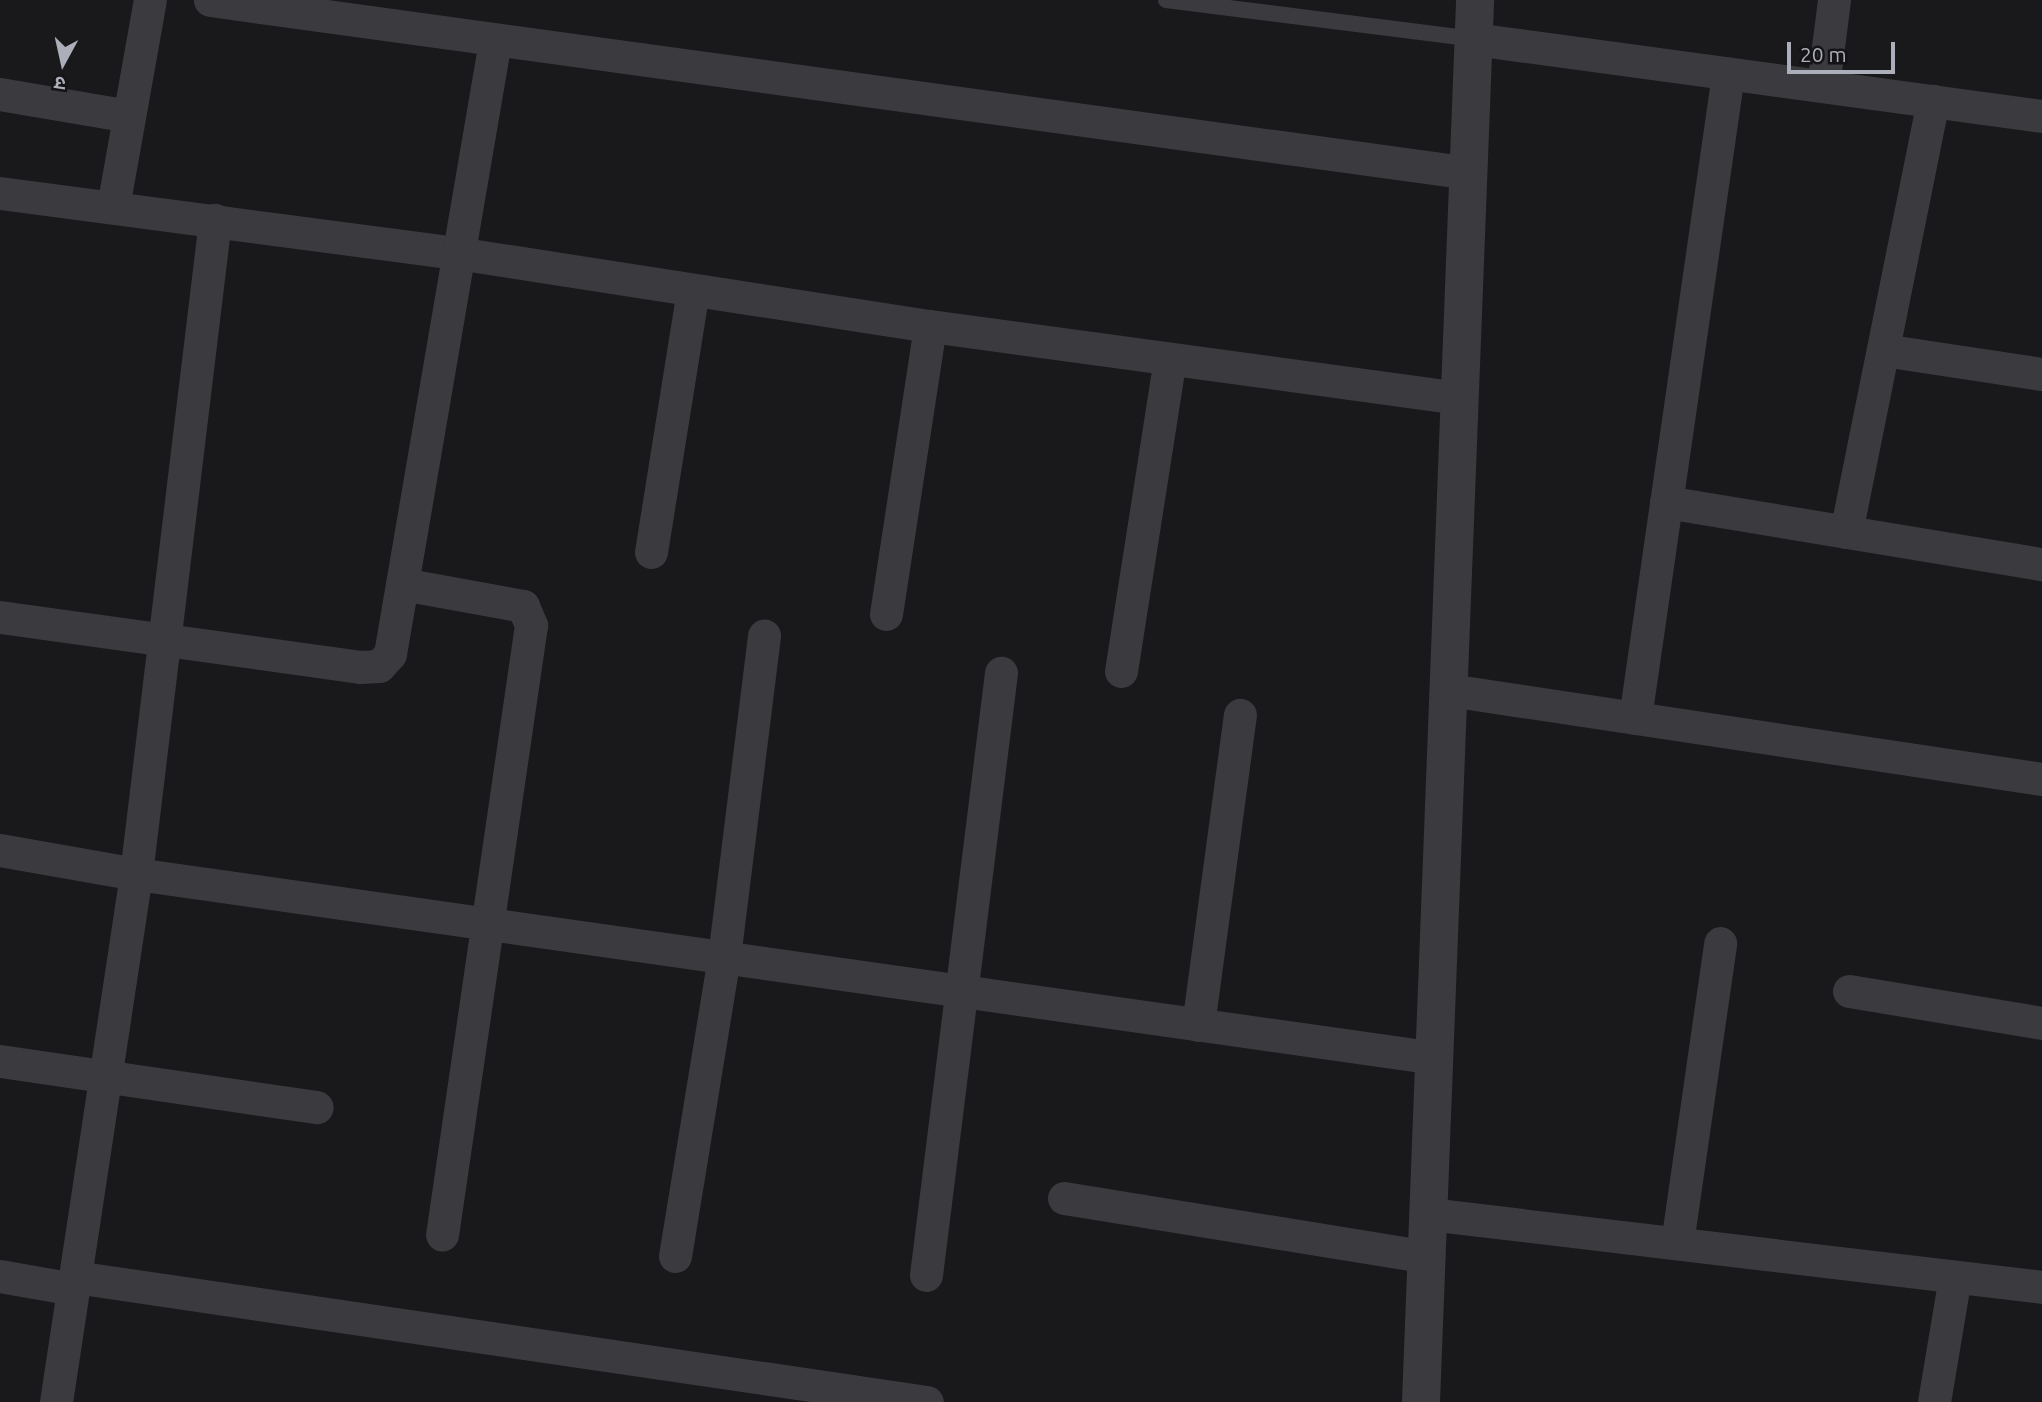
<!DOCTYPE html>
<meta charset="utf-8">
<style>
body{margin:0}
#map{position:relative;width:2042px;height:1402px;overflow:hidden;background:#19181a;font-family:Ubuntu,"Noto Sans Devanagari",sans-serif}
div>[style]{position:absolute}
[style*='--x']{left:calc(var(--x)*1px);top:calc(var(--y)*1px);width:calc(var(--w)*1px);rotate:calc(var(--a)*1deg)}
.service>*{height:16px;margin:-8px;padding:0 8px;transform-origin:8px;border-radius:8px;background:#3a3a3f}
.minor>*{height:33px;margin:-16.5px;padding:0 16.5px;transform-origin:16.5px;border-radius:16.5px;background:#3a3a3f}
.tertiary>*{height:38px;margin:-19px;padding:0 19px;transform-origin:19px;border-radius:19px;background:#3a3a3f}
span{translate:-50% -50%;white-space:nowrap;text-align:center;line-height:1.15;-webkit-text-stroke:5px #141315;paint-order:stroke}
.north{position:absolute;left:28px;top:28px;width:70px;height:70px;-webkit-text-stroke:5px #141315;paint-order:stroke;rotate:188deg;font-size:19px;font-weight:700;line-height:28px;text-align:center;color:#acaeb9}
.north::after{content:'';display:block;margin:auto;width:24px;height:32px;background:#acaeb9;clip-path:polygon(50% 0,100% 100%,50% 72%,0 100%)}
.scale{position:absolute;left:1787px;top:42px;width:108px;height:32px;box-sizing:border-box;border:4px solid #acaeb9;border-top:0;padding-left:9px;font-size:21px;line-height:24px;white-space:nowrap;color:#acaeb9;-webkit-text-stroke:5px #141315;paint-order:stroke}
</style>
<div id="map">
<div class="service">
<div style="--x:1166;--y:0;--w:310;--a:7.2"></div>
</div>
<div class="minor">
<div style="--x:210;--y:0;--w:1271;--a:7.82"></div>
<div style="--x:1474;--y:39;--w:573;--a:7.72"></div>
<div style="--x:1823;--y:86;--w:87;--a:-82.7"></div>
<div style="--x:0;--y:94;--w:131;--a:9.7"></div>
<div style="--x:0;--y:193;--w:461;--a:7.5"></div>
<div style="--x:457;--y:253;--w:479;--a:8.8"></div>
<div style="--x:930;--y:326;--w:535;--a:7.74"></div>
<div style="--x:113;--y:207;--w:210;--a:-79.9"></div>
<div style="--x:1883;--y:350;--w:161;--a:8.6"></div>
<div style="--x:1666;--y:502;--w:381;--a:9.4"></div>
<div style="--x:1846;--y:532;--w:440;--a:-78.6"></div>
<div style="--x:651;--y:552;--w:265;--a:-80.9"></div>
<div style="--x:402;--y:584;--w:123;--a:10.3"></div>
<div style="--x:523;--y:606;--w:21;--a:67"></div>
<div style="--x:531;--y:625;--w:616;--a:98.3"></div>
<div style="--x:886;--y:614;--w:291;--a:-81.3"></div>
<div style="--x:0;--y:617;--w:363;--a:7.9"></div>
<div style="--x:360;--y:667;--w:19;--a:-3"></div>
<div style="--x:379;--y:666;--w:16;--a:-47"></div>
<div style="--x:390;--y:654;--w:622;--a:-80.28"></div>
<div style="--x:1121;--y:671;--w:316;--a:-81.1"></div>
<div style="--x:1449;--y:690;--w:600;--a:8.54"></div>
<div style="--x:1635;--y:718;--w:651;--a:-81.78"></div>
<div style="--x:0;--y:850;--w:138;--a:10"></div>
<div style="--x:136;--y:874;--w:1312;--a:8.06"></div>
<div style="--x:1849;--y:991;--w:196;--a:9.4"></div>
<div style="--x:1198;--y:1025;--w:313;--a:-82.3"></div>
<div style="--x:0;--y:1061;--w:320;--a:8.3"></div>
<div style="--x:1064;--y:1198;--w:369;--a:9.2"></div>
<div style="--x:1429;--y:1214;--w:617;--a:6.79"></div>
<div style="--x:1677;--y:1243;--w:303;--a:-81.8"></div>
<div style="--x:675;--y:1256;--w:303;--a:-80.7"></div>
<div style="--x:724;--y:957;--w:324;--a:-82.9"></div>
<div style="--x:926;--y:1275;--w:607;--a:-82.9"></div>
<div style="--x:0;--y:1276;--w:75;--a:10"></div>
<div style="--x:75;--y:1277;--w:861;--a:8.35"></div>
<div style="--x:56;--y:1402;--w:534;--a:-81.38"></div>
<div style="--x:136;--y:874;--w:659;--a:-83.11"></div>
<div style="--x:1934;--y:1402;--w:127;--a:-80.5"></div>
</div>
<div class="tertiary">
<div style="--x:1421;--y:1402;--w:1403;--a:-87.79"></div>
</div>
<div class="north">उ</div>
<div class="scale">20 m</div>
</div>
